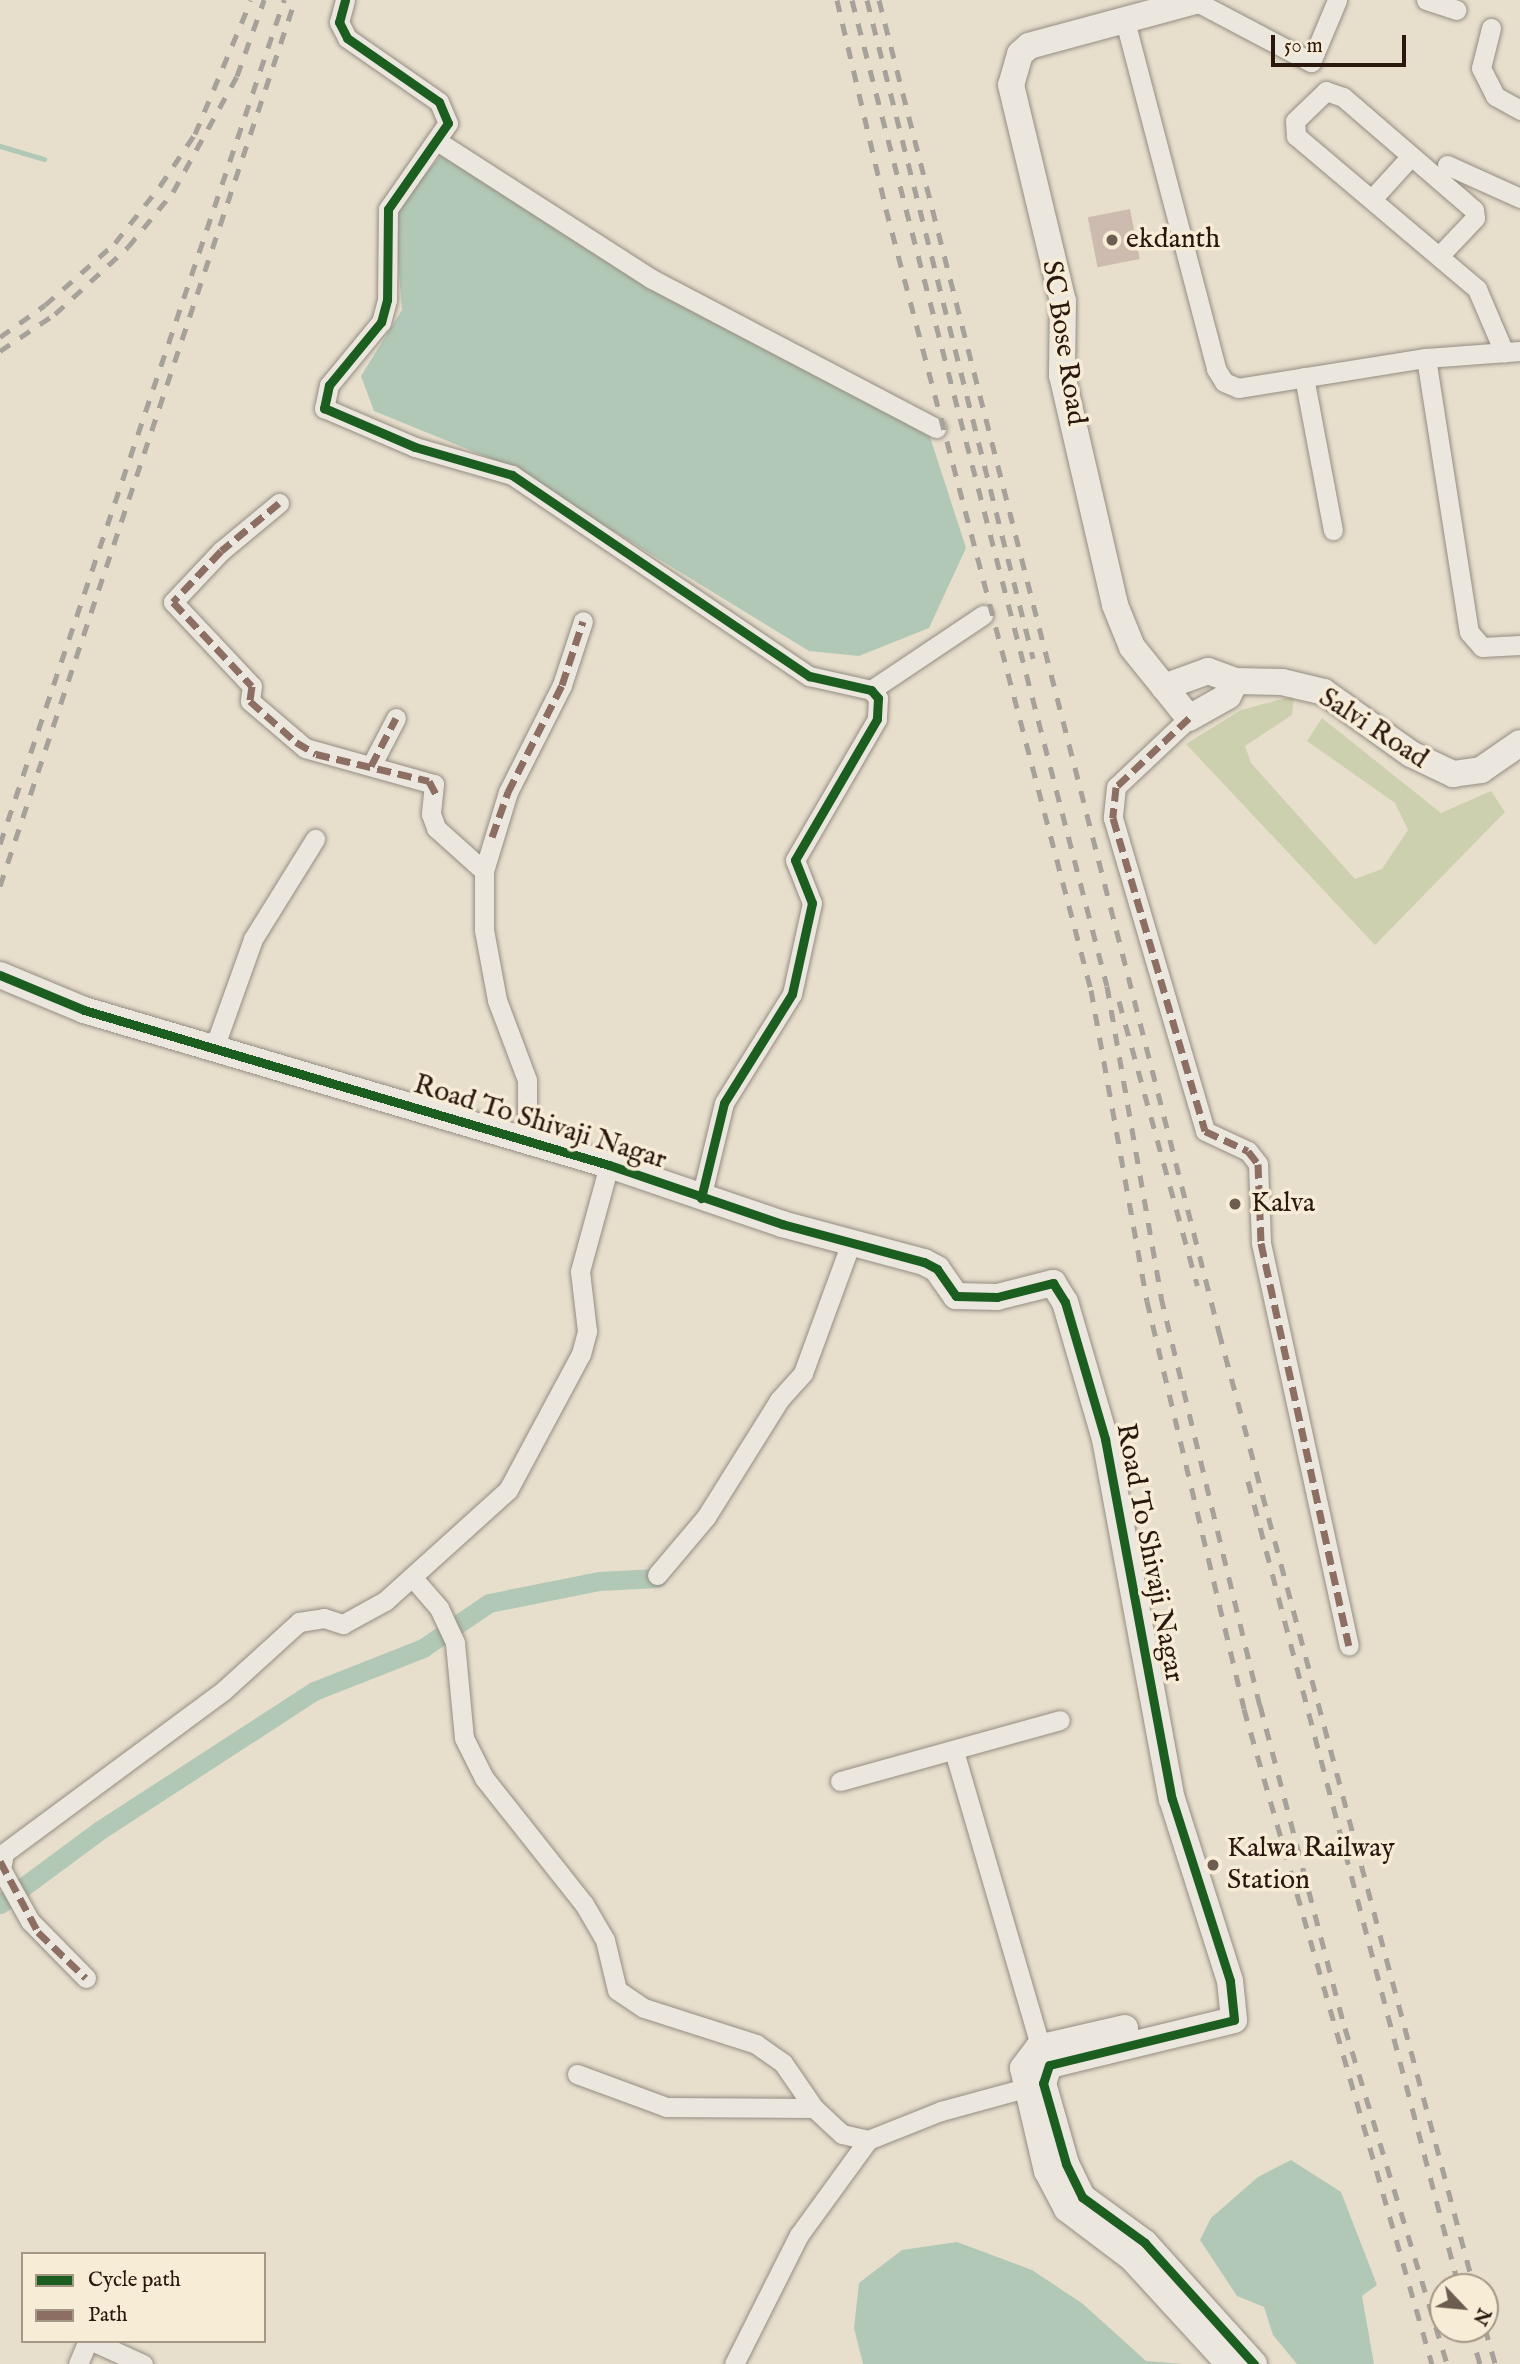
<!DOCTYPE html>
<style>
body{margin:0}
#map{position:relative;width:1520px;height:2364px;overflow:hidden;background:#e7decc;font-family:"IM FELL English",serif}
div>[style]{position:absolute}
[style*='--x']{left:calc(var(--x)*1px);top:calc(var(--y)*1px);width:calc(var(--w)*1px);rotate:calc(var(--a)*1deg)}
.green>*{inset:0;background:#cdd0ae}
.water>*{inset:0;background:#b2c8b6}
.stream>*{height:5px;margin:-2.5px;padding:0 2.5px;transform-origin:2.5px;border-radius:2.5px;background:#b2c8b6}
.canal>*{height:19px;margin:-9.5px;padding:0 9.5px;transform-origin:9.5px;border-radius:9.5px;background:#b2c8b6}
.building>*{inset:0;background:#cdbbaf;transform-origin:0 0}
.roads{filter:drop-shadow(0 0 2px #948d82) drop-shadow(0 0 2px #948d82)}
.street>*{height:19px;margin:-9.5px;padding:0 9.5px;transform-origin:9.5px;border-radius:9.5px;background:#ebe6de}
.secondary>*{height:26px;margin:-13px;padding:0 13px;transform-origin:13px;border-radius:13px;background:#ebe6de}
.rail>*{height:5px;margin-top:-2.5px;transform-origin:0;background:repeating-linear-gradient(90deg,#a6a199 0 12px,transparent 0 24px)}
.quiet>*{height:7px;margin-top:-3.5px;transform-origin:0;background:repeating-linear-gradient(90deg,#8d6e63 0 14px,transparent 0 21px)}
.cycleway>*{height:9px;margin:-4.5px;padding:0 4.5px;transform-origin:4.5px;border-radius:4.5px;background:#1b5e20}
.dots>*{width:19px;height:19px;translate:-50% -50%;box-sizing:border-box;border:4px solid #f7ecd6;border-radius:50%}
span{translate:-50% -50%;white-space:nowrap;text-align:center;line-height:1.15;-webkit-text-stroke:7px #f7ecd6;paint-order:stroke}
.poi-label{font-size:28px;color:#2a170e}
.left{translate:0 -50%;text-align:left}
.street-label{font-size:28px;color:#2a170e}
.legend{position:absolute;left:21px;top:2252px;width:245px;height:91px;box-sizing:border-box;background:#f7ecd6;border:2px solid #a59786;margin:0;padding:9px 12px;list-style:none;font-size:21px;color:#2a170e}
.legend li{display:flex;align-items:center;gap:14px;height:35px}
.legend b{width:35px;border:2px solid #a59786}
.north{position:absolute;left:1429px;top:2273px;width:70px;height:70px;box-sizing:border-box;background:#f7ecd6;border:2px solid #a59786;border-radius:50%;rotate:116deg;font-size:19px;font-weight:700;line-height:28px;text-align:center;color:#2a170e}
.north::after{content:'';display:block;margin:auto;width:24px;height:32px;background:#6c5d50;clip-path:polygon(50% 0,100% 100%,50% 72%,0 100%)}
.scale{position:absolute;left:1271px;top:35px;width:135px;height:32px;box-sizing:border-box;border:4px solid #2a170e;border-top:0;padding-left:9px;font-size:21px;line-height:24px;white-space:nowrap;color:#2a170e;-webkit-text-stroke:5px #f7ecd6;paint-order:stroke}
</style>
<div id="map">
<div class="green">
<div style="clip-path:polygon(1294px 696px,1292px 715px,1245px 746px,1251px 763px,1355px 879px,1382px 869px,1408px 830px,1395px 803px,1307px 741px,1322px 718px,1441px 813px,1491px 791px,1505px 812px,1375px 945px,1186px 744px,1241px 710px)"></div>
</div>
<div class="water">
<div style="clip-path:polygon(442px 155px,930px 437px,966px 548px,929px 628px,859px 656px,809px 651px,504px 464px,374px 411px,361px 376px,402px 310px,394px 208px)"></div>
<div style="clip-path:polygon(1291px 2160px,1341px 2192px,1377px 2285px,1362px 2296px,1374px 2364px,1297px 2364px,1273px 2335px,1264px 2307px,1237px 2296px,1200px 2240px,1211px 2218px,1258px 2177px)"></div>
<div style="clip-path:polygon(957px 2242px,1032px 2270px,1083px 2304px,1146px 2361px,1184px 2364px,863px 2364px,854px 2328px,859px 2283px,902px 2250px)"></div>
</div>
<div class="stream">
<div style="--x:0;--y:146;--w:46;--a:16.5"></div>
</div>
<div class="canal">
<div style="--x:0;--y:1904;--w:124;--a:-36.5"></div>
<div style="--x:100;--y:1830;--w:255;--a:-33"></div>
<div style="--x:314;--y:1691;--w:117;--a:-21.5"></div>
<div style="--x:423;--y:1648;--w:80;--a:-34.3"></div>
<div style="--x:489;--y:1603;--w:112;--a:-11.3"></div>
<div style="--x:599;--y:1581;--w:58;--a:-3"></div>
</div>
<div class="building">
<div style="left:1130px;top:209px;width:51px;height:43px;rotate:79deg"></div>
</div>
<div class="roads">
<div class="street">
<div style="--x:345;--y:0;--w:23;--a:105"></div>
<div style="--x:339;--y:22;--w:18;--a:63"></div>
<div style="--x:347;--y:38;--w:112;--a:34.8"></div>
<div style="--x:439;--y:102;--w:23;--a:67"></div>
<div style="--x:448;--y:123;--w:105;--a:124.9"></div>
<div style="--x:388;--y:209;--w:91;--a:90.6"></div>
<div style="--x:387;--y:300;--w:23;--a:105"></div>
<div style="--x:381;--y:322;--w:82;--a:129.5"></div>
<div style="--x:329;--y:385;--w:24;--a:102"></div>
<div style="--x:324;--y:408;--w:99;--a:23.2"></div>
<div style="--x:415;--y:447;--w:101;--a:16.1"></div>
<div style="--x:512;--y:475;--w:359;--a:34.1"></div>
<div style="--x:809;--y:676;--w:64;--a:12.7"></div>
<div style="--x:871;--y:690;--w:11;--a:49"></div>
<div style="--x:878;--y:698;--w:21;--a:93"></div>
<div style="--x:877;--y:719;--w:163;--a:120.2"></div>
<div style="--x:795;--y:860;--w:46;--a:68.4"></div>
<div style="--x:812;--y:903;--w:93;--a:102.4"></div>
<div style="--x:792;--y:994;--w:128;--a:122"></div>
<div style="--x:724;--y:1103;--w:98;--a:103.6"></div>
<div style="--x:1426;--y:0;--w:32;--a:18"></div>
<div style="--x:1199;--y:3;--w:127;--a:27.8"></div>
<div style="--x:1311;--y:62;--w:67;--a:-67.2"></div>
<div style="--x:1125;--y:21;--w:360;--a:75.3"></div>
<div style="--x:1216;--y:369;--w:15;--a:58"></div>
<div style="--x:1224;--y:382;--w:15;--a:23"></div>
<div style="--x:1238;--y:388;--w:190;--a:-9.1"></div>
<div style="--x:1426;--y:358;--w:277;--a:81.1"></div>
<div style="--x:1469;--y:632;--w:20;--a:49"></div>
<div style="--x:1482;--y:647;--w:38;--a:-3"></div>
<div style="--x:1491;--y:28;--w:41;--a:104"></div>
<div style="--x:1481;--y:68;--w:31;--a:63"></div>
<div style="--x:1495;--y:96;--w:29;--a:29"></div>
<div style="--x:437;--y:141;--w:255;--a:32.7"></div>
<div style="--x:652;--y:279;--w:321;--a:27.7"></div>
<div style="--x:1447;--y:165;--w:80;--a:24.3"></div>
<div style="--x:1372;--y:199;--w:58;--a:-47.8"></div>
<div style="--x:1439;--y:256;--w:52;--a:-46.5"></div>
<div style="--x:1475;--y:218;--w:8;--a:-97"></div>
<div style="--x:1474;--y:210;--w:173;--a:-139.2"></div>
<div style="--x:1343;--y:97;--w:18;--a:-161"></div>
<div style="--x:1326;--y:91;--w:43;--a:135.9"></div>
<div style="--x:1295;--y:121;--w:15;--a:86"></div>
<div style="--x:1296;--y:136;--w:237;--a:40.2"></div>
<div style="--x:1477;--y:289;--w:69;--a:66.8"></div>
<div style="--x:1426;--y:358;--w:94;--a:-4.3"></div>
<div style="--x:1304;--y:377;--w:156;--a:79.3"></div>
<div style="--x:279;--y:503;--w:75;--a:140.4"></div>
<div style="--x:221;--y:551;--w:70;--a:133.3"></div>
<div style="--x:173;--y:602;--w:115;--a:46.8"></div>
<div style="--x:252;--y:686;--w:15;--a:98"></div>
<div style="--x:250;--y:701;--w:72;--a:40.5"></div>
<div style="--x:305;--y:748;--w:134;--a:15.6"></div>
<div style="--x:434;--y:784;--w:30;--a:96"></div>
<div style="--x:431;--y:814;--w:15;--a:70"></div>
<div style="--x:436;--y:828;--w:64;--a:41.9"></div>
<div style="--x:871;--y:690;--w:135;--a:-33.8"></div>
<div style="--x:1189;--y:718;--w:100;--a:136.6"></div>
<div style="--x:1116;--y:787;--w:31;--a:96"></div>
<div style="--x:1113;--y:818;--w:326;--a:73.6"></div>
<div style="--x:1205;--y:1131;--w:47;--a:24.9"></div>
<div style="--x:1248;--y:1151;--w:16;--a:52"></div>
<div style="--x:1258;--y:1164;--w:79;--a:87.8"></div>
<div style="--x:1261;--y:1243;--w:412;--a:77.7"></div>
<div style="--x:371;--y:766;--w:54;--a:-62.5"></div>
<div style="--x:214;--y:1048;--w:116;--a:-70.3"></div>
<div style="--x:253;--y:939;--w:118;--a:-58.2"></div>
<div style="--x:527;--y:1141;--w:61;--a:-90"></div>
<div style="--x:527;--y:1080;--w:85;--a:-110.6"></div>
<div style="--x:497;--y:1000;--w:71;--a:-100.5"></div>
<div style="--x:484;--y:930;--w:59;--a:-90"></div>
<div style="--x:484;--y:871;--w:83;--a:-73.1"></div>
<div style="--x:508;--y:792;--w:120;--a:-63.2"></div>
<div style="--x:562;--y:685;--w:67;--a:-71.8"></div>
<div style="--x:657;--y:1575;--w:76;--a:-49.8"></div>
<div style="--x:706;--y:1517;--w:138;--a:-58"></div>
<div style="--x:779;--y:1400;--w:36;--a:-48"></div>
<div style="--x:803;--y:1373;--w:142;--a:-69.8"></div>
<div style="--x:413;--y:1578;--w:40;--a:49"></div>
<div style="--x:439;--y:1608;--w:38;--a:65"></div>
<div style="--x:455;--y:1643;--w:95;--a:84.6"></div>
<div style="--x:464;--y:1738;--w:45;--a:63.4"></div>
<div style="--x:484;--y:1778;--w:161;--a:51.6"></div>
<div style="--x:584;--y:1904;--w:42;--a:59.7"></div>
<div style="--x:605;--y:1940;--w:51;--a:76.5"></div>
<div style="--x:617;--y:1990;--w:32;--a:34"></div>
<div style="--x:644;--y:2008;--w:118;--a:17.8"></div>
<div style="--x:756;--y:2044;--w:33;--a:35"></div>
<div style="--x:783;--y:2063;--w:55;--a:55.4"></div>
<div style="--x:954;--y:1751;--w:321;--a:73.7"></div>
<div style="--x:840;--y:1781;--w:228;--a:-15.5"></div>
<div style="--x:86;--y:1978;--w:80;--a:-134.5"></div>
<div style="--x:30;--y:1921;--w:60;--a:-119.1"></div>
<div style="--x:1;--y:1869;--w:16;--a:-79"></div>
<div style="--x:4;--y:1853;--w:272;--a:-36.5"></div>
<div style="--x:223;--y:1691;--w:103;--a:-42.2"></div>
<div style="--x:299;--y:1622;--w:25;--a:-9"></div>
<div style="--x:324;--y:1618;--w:20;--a:18"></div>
<div style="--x:343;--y:1624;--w:48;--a:-28.7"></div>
<div style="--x:385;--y:1601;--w:166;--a:-42.1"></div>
<div style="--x:508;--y:1490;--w:154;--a:-61.8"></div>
<div style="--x:581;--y:1354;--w:24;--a:-75"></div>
<div style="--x:587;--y:1331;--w:60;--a:-96.7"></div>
<div style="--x:580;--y:1271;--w:110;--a:-74.7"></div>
<div style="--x:577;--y:2074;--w:95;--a:20.3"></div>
<div style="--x:666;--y:2107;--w:148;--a:0.4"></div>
<div style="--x:814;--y:2108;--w:38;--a:43"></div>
<div style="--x:842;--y:2134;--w:27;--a:13"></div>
<div style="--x:92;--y:2341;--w:56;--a:24.3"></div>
<div style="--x:78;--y:2364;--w:25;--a:-67"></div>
<div style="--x:734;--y:2364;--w:144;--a:-63.3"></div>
<div style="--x:799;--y:2235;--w:117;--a:-54"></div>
<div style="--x:868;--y:2140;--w:79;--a:-21.7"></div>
<div style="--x:941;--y:2111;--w:103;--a:-15.3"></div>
</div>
<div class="secondary">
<div style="--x:1199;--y:0;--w:176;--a:164.9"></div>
<div style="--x:1029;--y:46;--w:12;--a:138"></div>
<div style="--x:1020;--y:54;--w:32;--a:106"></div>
<div style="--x:1011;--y:85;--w:222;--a:76.5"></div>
<div style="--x:1063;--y:301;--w:74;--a:90.8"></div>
<div style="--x:1062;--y:375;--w:236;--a:77"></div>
<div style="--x:1115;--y:605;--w:45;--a:68"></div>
<div style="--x:1132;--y:647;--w:91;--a:51.2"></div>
<div style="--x:1189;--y:718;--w:45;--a:-29.4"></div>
<div style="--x:1228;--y:696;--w:17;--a:-62"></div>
<div style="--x:1236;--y:681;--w:46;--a:1.2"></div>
<div style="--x:1282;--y:682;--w:43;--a:13.4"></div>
<div style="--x:1324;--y:692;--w:107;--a:35.5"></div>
<div style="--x:1411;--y:754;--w:47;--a:25.5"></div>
<div style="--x:1453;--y:774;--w:28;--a:-8"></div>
<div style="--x:1481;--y:770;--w:47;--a:-34.7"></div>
<div style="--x:1164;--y:687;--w:47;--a:-20"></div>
<div style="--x:1208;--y:671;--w:30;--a:20"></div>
<div style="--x:0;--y:975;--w:91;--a:22.6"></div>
<div style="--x:84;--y:1010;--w:547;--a:16.45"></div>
<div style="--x:609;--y:1165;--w:183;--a:18.8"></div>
<div style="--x:782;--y:1224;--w:147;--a:15"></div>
<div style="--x:924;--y:1262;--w:15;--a:28"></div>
<div style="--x:937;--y:1269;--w:33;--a:55"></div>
<div style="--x:956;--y:1296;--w:41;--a:1.4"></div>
<div style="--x:997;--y:1297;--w:58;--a:-14"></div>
<div style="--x:1053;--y:1283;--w:22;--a:58"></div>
<div style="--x:1065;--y:1302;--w:143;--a:73.7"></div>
<div style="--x:1105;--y:1439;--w:366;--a:79.5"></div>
<div style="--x:1172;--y:1799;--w:191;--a:72.3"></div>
<div style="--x:1230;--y:1981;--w:39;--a:84"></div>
<div style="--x:1234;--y:2020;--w:190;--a:166.3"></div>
<div style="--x:1049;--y:2065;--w:19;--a:108"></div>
<div style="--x:1043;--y:2083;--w:84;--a:74.1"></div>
<div style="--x:1066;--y:2164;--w:37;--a:64"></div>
<div style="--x:1082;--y:2197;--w:78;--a:36.1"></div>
<div style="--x:1145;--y:2243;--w:163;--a:48"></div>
<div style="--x:1125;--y:2028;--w:89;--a:167.1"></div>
<div style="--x:1038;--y:2048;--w:25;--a:127"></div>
<div style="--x:1023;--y:2068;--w:106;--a:76.9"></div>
<div style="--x:1047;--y:2171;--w:43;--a:62.2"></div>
<div style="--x:1067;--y:2209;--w:81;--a:37"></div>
<div style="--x:1132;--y:2258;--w:144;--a:47.5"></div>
</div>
</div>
<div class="rail">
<div style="--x:837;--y:0;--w:215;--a:76.8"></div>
<div style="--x:886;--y:209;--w:807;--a:75.29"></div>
<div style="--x:1091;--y:990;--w:316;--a:79.8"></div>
<div style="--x:1147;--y:1301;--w:419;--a:76.6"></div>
<div style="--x:1244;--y:1709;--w:681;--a:73.99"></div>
<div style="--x:852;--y:0;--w:1018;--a:75.5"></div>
<div style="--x:1107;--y:986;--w:316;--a:80.1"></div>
<div style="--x:1161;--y:1297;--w:420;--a:76.4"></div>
<div style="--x:1260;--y:1705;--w:334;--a:75.3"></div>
<div style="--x:1345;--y:2028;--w:351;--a:73.1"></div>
<div style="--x:867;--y:0;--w:679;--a:75.84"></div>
<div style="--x:879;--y:0;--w:1375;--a:75.68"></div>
<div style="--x:1219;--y:1332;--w:988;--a:75.05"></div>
<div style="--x:0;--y:337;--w:55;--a:-35.4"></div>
<div style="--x:45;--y:305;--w:94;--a:-41.5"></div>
<div style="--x:115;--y:243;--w:73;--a:-51.7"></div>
<div style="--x:160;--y:186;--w:63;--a:-56.1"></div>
<div style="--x:195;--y:134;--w:145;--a:-67.3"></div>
<div style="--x:0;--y:351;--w:66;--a:-33.9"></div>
<div style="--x:55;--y:314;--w:99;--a:-42.5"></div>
<div style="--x:128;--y:247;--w:71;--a:-50.7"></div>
<div style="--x:173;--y:192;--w:132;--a:-61.1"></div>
<div style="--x:237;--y:76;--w:81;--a:-70.4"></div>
<div style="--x:0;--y:844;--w:891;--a:-71.4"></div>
<div style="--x:0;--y:886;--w:934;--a:-71.58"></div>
<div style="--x:1119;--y:1001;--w:295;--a:74.6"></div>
<div style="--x:1248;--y:1481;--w:833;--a:75.33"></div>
<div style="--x:1485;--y:2328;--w:37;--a:74"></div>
<div style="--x:1470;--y:2329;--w:36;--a:74"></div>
</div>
<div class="quiet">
<div style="--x:279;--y:503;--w:75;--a:140.4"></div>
<div style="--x:221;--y:551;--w:70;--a:133.3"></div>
<div style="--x:173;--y:602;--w:115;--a:46.8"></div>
<div style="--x:252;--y:686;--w:15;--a:98"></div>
<div style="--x:250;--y:701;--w:62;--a:41.7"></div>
<div style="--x:296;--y:742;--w:23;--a:31"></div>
<div style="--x:316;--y:754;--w:116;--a:13.4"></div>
<div style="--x:429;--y:781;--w:17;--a:62"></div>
<div style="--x:1189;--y:718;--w:100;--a:136.6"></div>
<div style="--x:1116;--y:787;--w:31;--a:96"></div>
<div style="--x:1113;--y:818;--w:326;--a:73.6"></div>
<div style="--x:1205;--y:1131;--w:47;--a:24.9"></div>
<div style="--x:1248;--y:1151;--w:16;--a:52"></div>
<div style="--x:1258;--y:1164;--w:79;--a:87.8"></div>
<div style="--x:1261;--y:1243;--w:412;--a:77.7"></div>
<div style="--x:371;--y:766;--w:54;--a:-62.5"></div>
<div style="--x:492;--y:837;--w:48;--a:-70.4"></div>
<div style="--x:508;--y:792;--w:120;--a:-63.2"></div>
<div style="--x:562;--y:685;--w:67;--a:-71.8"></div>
<div style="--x:0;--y:1861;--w:81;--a:61.8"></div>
<div style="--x:38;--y:1932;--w:66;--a:43.8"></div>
</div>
<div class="cycleway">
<div style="--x:345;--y:0;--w:23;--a:105"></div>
<div style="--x:339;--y:22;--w:18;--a:63"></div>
<div style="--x:347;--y:38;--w:112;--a:34.8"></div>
<div style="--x:439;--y:102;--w:23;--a:67"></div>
<div style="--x:448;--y:123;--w:105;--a:124.9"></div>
<div style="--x:388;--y:209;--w:91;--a:90.6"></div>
<div style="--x:387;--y:300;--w:23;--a:105"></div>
<div style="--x:381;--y:322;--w:82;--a:129.5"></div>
<div style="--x:329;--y:385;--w:24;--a:102"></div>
<div style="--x:324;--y:408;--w:99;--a:23.2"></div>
<div style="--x:415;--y:447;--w:101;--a:16.1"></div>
<div style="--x:512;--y:475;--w:359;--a:34.1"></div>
<div style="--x:809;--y:676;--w:64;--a:12.7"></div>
<div style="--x:871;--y:690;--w:11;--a:49"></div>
<div style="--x:878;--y:698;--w:21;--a:93"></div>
<div style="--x:877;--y:719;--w:163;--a:120.2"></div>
<div style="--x:795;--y:860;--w:46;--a:68.4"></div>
<div style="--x:812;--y:903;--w:93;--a:102.4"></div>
<div style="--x:792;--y:994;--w:128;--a:122"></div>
<div style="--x:724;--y:1103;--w:98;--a:103.6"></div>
<div style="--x:0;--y:975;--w:91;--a:22.6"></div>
<div style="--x:84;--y:1010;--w:547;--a:16.45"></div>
<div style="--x:609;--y:1165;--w:183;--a:18.8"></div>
<div style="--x:782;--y:1224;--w:147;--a:15"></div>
<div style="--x:924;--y:1262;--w:15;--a:28"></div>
<div style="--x:937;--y:1269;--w:33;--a:55"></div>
<div style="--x:956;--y:1296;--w:41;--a:1.4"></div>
<div style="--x:997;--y:1297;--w:58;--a:-14"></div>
<div style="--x:1053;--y:1283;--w:22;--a:58"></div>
<div style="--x:1065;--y:1302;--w:143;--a:73.7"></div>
<div style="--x:1105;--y:1439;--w:366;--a:79.5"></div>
<div style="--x:1172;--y:1799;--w:191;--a:72.3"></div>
<div style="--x:1230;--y:1981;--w:39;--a:84"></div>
<div style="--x:1234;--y:2020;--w:190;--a:166.3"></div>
<div style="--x:1049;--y:2065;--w:19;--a:108"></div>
<div style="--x:1043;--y:2083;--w:84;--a:74.1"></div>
<div style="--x:1066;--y:2164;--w:37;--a:64"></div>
<div style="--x:1082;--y:2197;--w:78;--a:36.1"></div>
<div style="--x:1145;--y:2243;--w:163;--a:48"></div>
</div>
<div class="dots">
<div style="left:1112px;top:240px;background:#6c5d50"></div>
<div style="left:1235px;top:1204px;background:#6c5d50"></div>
<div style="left:1213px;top:1865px;background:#6c5d50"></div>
</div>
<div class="poi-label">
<span class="left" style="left:1126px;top:240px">ekdanth</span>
<span class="left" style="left:1251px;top:1204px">Kalva</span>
<span class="left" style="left:1227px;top:1865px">Kalwa Railway<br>Station</span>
</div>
<div class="street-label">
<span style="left:1063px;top:343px;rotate:81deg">SC Bose Road</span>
<span style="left:1373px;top:729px;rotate:33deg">Salvi Road</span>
<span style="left:540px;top:1123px;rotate:17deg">Road To Shivaji Nagar</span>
<span style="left:1149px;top:1553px;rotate:79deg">Road To Shivaji Nagar</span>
</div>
<ul class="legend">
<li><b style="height:9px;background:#1b5e20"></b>Cycle path</li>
<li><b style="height:9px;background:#8d6e63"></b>Path</li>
</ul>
<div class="north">N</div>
<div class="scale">50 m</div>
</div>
